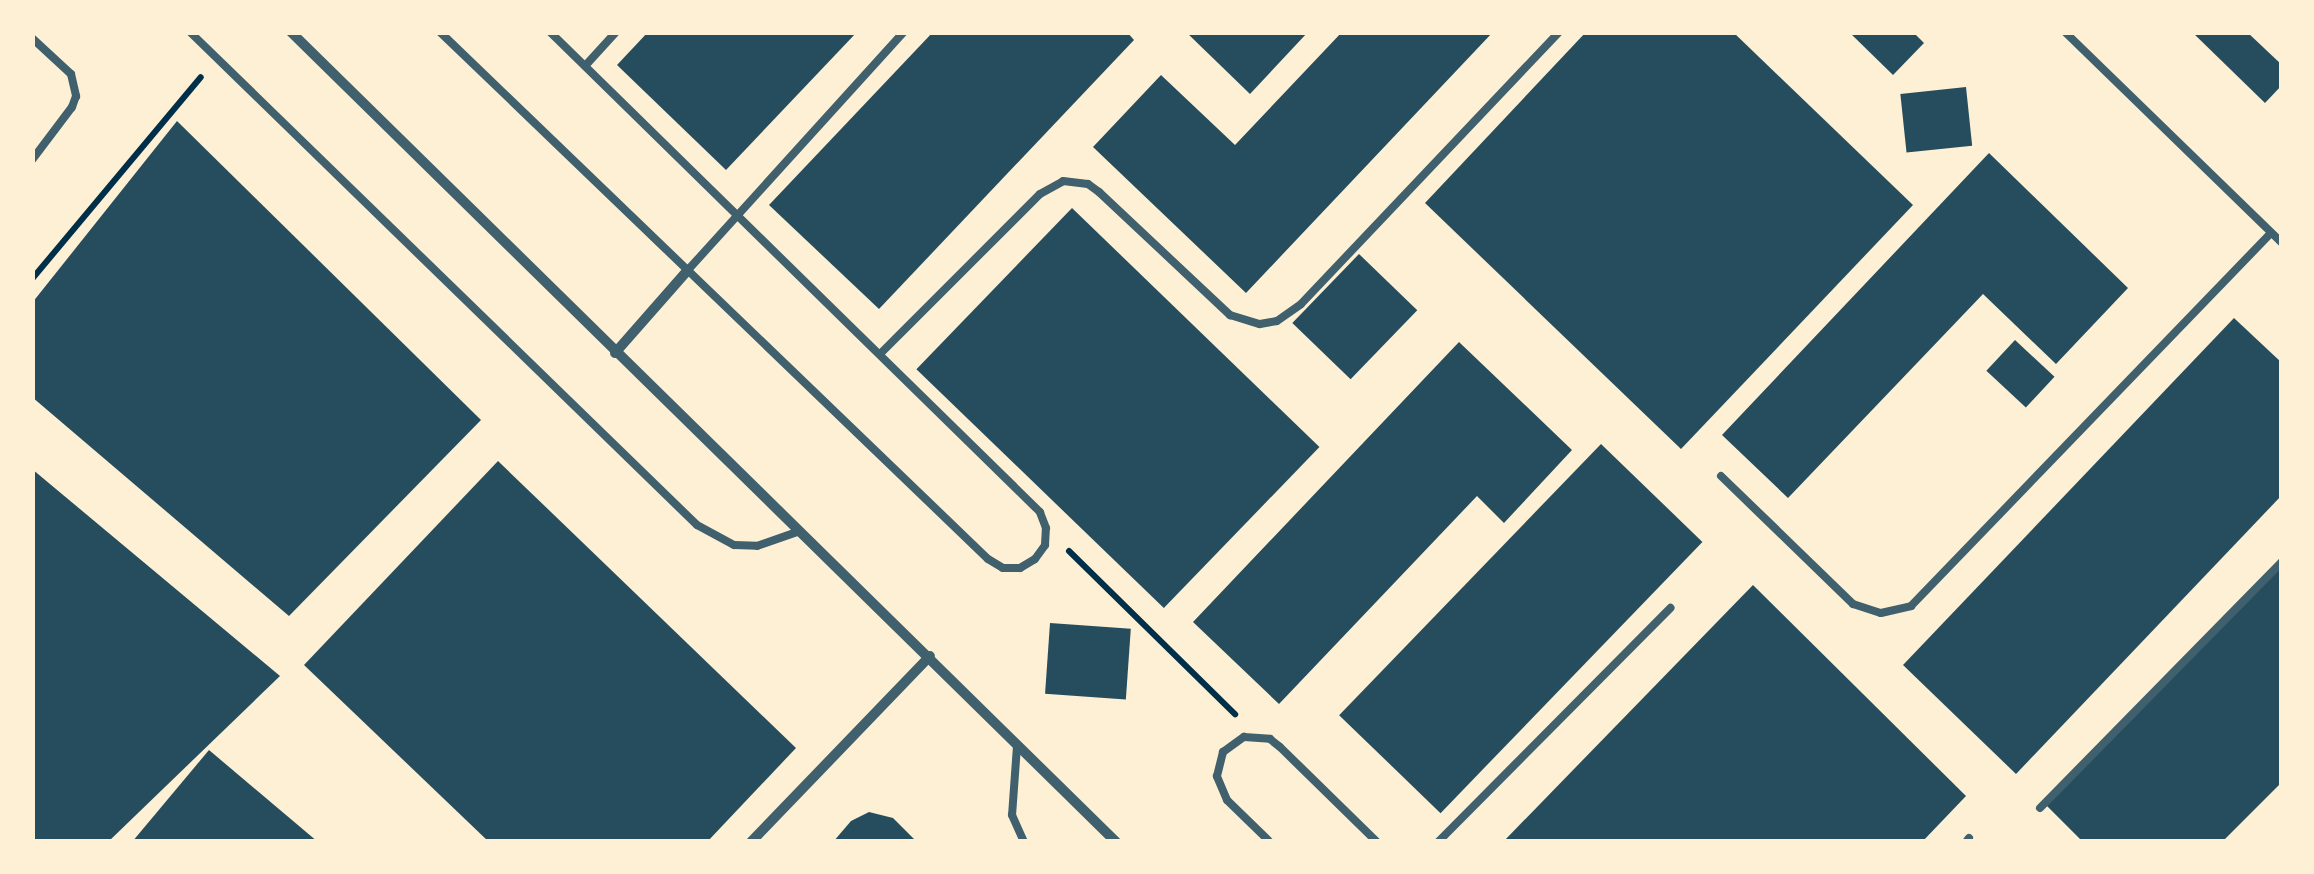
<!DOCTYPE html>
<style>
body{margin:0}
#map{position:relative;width:2314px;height:874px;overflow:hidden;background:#fdf0d5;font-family:Mulish,sans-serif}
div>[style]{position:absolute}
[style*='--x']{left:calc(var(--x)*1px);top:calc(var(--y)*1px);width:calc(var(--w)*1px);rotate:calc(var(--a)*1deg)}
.building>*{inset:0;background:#264d5e;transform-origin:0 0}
.path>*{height:6px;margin:-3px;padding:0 3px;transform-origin:3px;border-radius:3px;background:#003049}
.service>*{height:8px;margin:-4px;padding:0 4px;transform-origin:4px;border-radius:4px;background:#3f606c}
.minor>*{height:10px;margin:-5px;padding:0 5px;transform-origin:5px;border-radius:5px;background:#3f606c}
span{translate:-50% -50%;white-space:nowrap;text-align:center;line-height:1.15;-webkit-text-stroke:8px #fdf0d5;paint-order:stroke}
.frame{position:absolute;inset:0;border:35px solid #fdf0d5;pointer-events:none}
</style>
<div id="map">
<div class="building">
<div style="clip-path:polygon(648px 32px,857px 32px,726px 170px,617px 65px)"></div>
<div style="clip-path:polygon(933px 32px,1127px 32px,1134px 40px,879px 309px,769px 205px)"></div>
<div style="clip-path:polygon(1186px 32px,1308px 32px,1250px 94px)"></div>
<div style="clip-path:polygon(1342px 32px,1493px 32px,1246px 293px,1093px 147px,1161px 75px,1235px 145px)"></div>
<div style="clip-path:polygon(1586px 32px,1733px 32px,1913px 205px,1681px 449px,1425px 203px)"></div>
<div style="clip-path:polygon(1849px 32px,1913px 32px,1924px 43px,1893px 75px)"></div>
<div style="clip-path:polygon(2192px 32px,2247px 32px,2282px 65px,2282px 85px,2265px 103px)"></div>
<div style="left:1966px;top:87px;width:59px;height:66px;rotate:84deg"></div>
<div style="clip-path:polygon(177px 121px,481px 420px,289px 616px,32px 397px,32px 303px)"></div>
<div style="clip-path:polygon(1989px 153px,2128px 288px,2056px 364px,1983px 294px,1788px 498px,1722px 435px)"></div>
<div style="left:1072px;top:208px;width:344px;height:224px;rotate:44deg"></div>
<div style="left:1359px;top:254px;width:81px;height:96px;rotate:44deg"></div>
<div style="clip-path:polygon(2234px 318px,2282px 363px,2282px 495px,2016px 774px,1903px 665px)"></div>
<div style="left:2015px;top:340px;width:54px;height:42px;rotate:43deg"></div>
<div style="clip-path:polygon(1459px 342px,1572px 450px,1504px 523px,1477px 496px,1279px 704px,1193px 622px)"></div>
<div style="left:1601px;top:444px;width:141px;height:377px;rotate:44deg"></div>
<div style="clip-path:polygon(498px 461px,796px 748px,707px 842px,489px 842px,304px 665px)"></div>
<div style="clip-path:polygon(32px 469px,280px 676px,108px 842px,32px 842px)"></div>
<div style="clip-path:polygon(2282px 566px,2282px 782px,2222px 842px,2083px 842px,2045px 804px)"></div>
<div style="clip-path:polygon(1753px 585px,1966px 796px,1922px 842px,1503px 842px)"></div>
<div style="left:1050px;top:623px;width:81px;height:71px;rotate:4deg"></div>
<div style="clip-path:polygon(209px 750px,318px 842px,132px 842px)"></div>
<div style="clip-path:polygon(869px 812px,893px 818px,917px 842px,833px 842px,851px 821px)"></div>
</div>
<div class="path">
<div style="--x:32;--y:279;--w:263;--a:-50.1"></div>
<div style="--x:1069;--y:551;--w:233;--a:44.5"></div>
</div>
<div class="service">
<div style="--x:190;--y:32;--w:707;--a:44.2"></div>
<div style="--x:697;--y:525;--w:42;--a:28.4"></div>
<div style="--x:734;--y:545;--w:23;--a:2"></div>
<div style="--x:757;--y:546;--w:42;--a:-19.3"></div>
<div style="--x:440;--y:32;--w:760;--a:43.88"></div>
<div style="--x:988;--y:559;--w:17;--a:31"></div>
<div style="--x:1003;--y:568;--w:17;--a:0"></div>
<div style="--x:1020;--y:568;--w:17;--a:-31"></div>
<div style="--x:1035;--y:559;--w:17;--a:-54"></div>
<div style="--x:1045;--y:545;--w:17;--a:-87"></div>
<div style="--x:1046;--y:528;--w:17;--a:-111"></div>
<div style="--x:1040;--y:512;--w:686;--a:-135.59"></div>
<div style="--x:2065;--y:32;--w:303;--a:44.2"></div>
<div style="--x:32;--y:38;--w:53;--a:42.7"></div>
<div style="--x:71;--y:74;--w:23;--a:77"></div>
<div style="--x:76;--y:96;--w:12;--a:110"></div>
<div style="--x:72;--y:107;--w:66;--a:127"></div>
<div style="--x:585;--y:66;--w:46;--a:-47.6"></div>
<div style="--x:687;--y:271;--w:323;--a:-47.8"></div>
<div style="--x:880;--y:354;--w:226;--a:-45"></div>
<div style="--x:1040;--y:194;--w:26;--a:-29"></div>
<div style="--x:1063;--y:181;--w:25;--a:7"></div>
<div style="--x:1088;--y:184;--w:14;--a:36"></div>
<div style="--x:1099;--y:192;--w:180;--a:43.2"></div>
<div style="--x:1230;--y:315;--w:31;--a:17"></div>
<div style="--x:1260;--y:324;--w:17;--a:-10"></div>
<div style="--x:1277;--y:321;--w:29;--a:-35"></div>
<div style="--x:1301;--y:304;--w:375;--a:-46.5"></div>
<div style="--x:1721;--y:476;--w:184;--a:44.1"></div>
<div style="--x:1853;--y:604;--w:29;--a:18"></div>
<div style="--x:1881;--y:613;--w:31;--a:-13"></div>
<div style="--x:1911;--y:606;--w:518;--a:-46.02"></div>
<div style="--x:1017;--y:746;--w:69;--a:94.1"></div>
<div style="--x:1012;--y:815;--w:30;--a:66"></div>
<div style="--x:2040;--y:808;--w:345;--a:-45.5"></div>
<div style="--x:1270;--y:842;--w:60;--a:-135.7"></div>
<div style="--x:1227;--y:800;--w:26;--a:-113"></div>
<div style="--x:1217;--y:776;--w:25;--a:-76"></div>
<div style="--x:1223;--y:752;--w:26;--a:-36"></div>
<div style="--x:1244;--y:737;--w:26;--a:4"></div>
<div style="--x:1270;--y:739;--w:13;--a:39"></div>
<div style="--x:1280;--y:747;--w:136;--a:44.4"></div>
<div style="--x:1438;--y:842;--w:330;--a:-45.2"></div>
<div style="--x:1966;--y:842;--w:5;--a:-53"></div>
</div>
<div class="minor">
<div style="--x:291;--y:32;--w:1156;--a:44.47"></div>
<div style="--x:615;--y:353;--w:109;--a:-48.7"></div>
<div style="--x:751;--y:842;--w:258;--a:-46.1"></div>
</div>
<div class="frame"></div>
</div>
